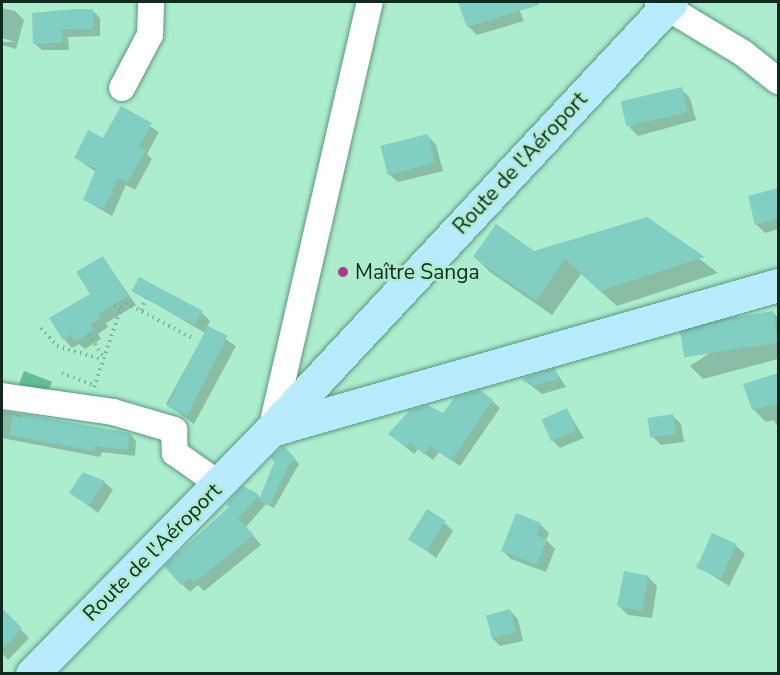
<!DOCTYPE html>
<meta charset="utf-8">
<style>
body{margin:0}
#map{position:relative;width:780px;height:675px;overflow:hidden;background:#acedce;font-family:"Nunito Sans",sans-serif}
div>[style]{position:absolute}
[style*='--x']{left:calc(var(--x)*1px);top:calc(var(--y)*1px);width:calc(var(--w)*1px);rotate:calc(var(--a)*1deg)}
.water>*{inset:0;background:#61c096;transform-origin:0 0}
.shadow>*{inset:0;background:#0003}
.building>*{inset:0;background:#81cec2;transform-origin:0 0}
.path>*{height:4px;margin-top:-2px;transform-origin:0;background:repeating-linear-gradient(90deg,#7cb198 0 1.5px,transparent 0 6px)}
.roads{filter:drop-shadow(0 0 2px #5a987c) drop-shadow(0 0 2px #5a987c)}
.minor>*{height:26px;margin:-13px;padding:0 13px;transform-origin:13px;border-radius:13px;background:#fff}
.major>*{height:33px;margin:-16.5px;padding:0 16.5px;transform-origin:16.5px;border-radius:16.5px;background:#b8ebfe}
.dots>*{width:16px;height:16px;translate:-50% -50%;box-sizing:border-box;border:3px solid #acedce;border-radius:50%}
span{translate:-50% -50%;white-space:nowrap;text-align:center;line-height:1.15;-webkit-text-stroke:5px #acedce;paint-order:stroke}
.street-label{font-size:21px;color:#102a1f}
.poi-label{font-size:21px;color:#102a1f}
.left{translate:0 -50%;text-align:left}
.frame{position:absolute;inset:0;border:3px solid #102a1f;pointer-events:none}
</style>
<div id="map">
<div class="water">
<div style="left:24px;top:371px;width:30px;height:15px;rotate:21deg"></div>
</div>
<div class="shadow">
<div style="clip-path:polygon(459px 2px,516px 2px,524px 21px,477px 35px,469px 27px)"></div>
<div style="clip-path:polygon(2px 8px,15px 11px,24px 20px,16px 49px,2px 45px,2px 42px,15px 42px,2px 38px)"></div>
<div style="clip-path:polygon(93px 11px,100px 18px,100px 36px,68px 37px,69px 50px,42px 50px,34px 43px)"></div>
<div style="clip-path:polygon(681px 89px,690px 98px,696px 120px,638px 136px,629px 127px)"></div>
<div style="clip-path:polygon(122px 108px,159px 132px,147px 154px,152px 159px,135px 190px,126px 185px,112px 216px,85px 200px,96px 172px,76px 158px,104px 140px)"></div>
<div style="clip-path:polygon(428px 136px,436px 145px,443px 171px,398px 182px,389px 174px)"></div>
<div style="clip-path:polygon(778px 190px,778px 229px,765px 233px,756px 224px,749px 197px)"></div>
<div style="clip-path:polygon(647px 219px,718px 273px,617px 306px,581px 274px,552px 315px,490px 272px,475px 257px,534px 252px)"></div>
<div style="clip-path:polygon(103px 258px,136px 305px,106px 323px,108px 327px,98px 334px,101px 339px,85px 349px,79px 344px,72px 348px,64px 339px,92px 295px)"></div>
<div style="clip-path:polygon(134px 291px,202px 313px,210px 321px,207px 327px,236px 346px,194px 424px,166px 404px,205px 333px)"></div>
<div style="clip-path:polygon(773px 312px,778px 318px,778px 359px,703px 379px,690px 366px)"></div>
<div style="clip-path:polygon(555px 370px,566px 387px,542px 394px,525px 381px)"></div>
<div style="clip-path:polygon(778px 375px,778px 428px,774px 420px,766px 422px,753px 409px,745px 385px)"></div>
<div style="clip-path:polygon(492px 401px,500px 408px,460px 466px,439px 452px,433px 460px,418px 449px,414px 454px,390px 434px)"></div>
<div style="clip-path:polygon(567px 410px,584px 438px,560px 448px,552px 440px,543px 419px)"></div>
<div style="clip-path:polygon(2px 411px,130px 434px,136px 441px,135px 456px,102px 452px,100px 457px,2px 438px)"></div>
<div style="clip-path:polygon(672px 415px,681px 424px,684px 442px,661px 445px,652px 436px)"></div>
<div style="clip-path:polygon(288px 451px,299px 464px,274px 508px,266px 504px,246px 527px,261px 545px,204px 591px,198px 585px,190px 592px,182px 584px,249px 493px,252px 490px,261px 499px)"></div>
<div style="clip-path:polygon(83px 474px,104px 482px,113px 490px,98px 513px,71px 492px)"></div>
<div style="clip-path:polygon(517px 515px,541px 525px,549px 533px,546px 540px,555px 549px,546px 572px,511px 559px,503px 551px)"></div>
<div style="clip-path:polygon(445px 523px,453px 531px,436px 558px,410px 538px)"></div>
<div style="clip-path:polygon(736px 546px,745px 554px,729px 586px,696px 565px)"></div>
<div style="clip-path:polygon(648px 577px,657px 586px,652px 618px,628px 615px,619px 606px)"></div>
<div style="clip-path:polygon(2px 610px,29px 638px,8px 660px,2px 653px)"></div>
<div style="clip-path:polygon(509px 610px,518px 619px,523px 641px,500px 646px,492px 638px)"></div>
</div>
<div class="building">
<div style="clip-path:polygon(458px 2px,539px 2px,539px 5px,467px 27px)"></div>
<div style="clip-path:polygon(75px 9px,93px 9px,93px 29px,62px 30px,62px 43px,33px 44px,32px 13px)"></div>
<div style="left:682px;top:87px;width:26px;height:63px;rotate:77deg"></div>
<div style="clip-path:polygon(121px 106px,152px 123px,139px 147px,146px 150px,127px 183px,118px 178px,104px 209px,83px 200px,96px 169px,74px 158px,88px 130px,103px 138px)"></div>
<div style="left:428px;top:134px;width:30px;height:49px;rotate:76deg"></div>
<div style="clip-path:polygon(778px 188px,778px 219px,755px 225px,748px 196px)"></div>
<div style="clip-path:polygon(647px 217px,705px 257px,600px 291px,565px 259px,536px 301px,473px 257px,496px 224px,534px 251px)"></div>
<div style="clip-path:polygon(103px 256px,128px 296px,98px 314px,101px 318px,90px 325px,94px 330px,75px 342px,71px 335px,63px 340px,49px 318px,90px 294px,76px 272px)"></div>
<div style="left:139px;top:277px;width:72px;height:16px;rotate:28deg"></div>
<div style="left:773px;top:311px;width:32px;height:95px;rotate:81deg"></div>
<div style="left:208px;top:326px;width:22px;height:90px;rotate:27deg"></div>
<div style="clip-path:polygon(555px 368px,558px 379px,532px 386px,530px 381px,524px 382px,523px 378px)"></div>
<div style="clip-path:polygon(778px 373px,778px 404px,752px 410px,743px 384px)"></div>
<div style="clip-path:polygon(480px 390px,493px 400px,452px 460px,430px 446px,424px 454px,410px 442px,406px 447px,388px 434px,410px 410px,427px 405px,443px 413px,455px 397px)"></div>
<div style="left:567px;top:408px;width:24px;height:28px;rotate:66deg"></div>
<div style="clip-path:polygon(23px 414px,130px 433px,128px 450px,95px 446px,94px 451px,9px 435px,13px 416px,22px 418px)"></div>
<div style="left:673px;top:414px;width:20px;height:26px;rotate:81deg"></div>
<div style="clip-path:polygon(284px 446px,296px 459px,289px 465px,270px 505px,259px 500px,274px 462px,271px 457px)"></div>
<div style="clip-path:polygon(83px 472px,105px 481px,89px 506px,69px 493px)"></div>
<div style="clip-path:polygon(243px 486px,259px 495px,238px 518px,254px 535px,194px 583px,189px 578px,181px 585px,164px 566px,229px 507px,226px 505px)"></div>
<div style="left:427px;top:509px;width:22px;height:36px;rotate:32deg"></div>
<div style="clip-path:polygon(516px 513px,541px 523px,537px 535px,547px 539px,537px 565px,501px 551px)"></div>
<div style="left:712px;top:533px;width:27px;height:38px;rotate:24deg"></div>
<div style="left:624px;top:571px;width:25px;height:36px;rotate:11deg"></div>
<div style="clip-path:polygon(2px 608px,22px 628px,2px 650px)"></div>
<div style="left:510px;top:609px;width:24px;height:25px;rotate:75deg"></div>
</div>
<div class="path">
<div style="--x:114;--y:305;--w:8;--a:40"></div>
<div style="--x:141;--y:310;--w:13;--a:-67"></div>
<div style="--x:41;--y:328;--w:24;--a:48"></div>
<div style="--x:57;--y:346;--w:48;--a:16.9"></div>
<div style="--x:88;--y:334;--w:27;--a:56"></div>
<div style="--x:62;--y:373;--w:34;--a:21"></div>
<div style="--x:94;--y:387;--w:83;--a:-71.1"></div>
<div style="--x:121;--y:308;--w:7;--a:-45"></div>
<div style="--x:126;--y:303;--w:77;--a:27.9"></div>
</div>
<div class="roads">
<div class="minor">
<div style="--x:658;--y:2;--w:99;--a:31"></div>
<div style="--x:743;--y:53;--w:45;--a:38.7"></div>
<div style="--x:122;--y:88;--w:60;--a:-62.2"></div>
<div style="--x:150;--y:35;--w:33;--a:-88"></div>
<div style="--x:2;--y:396;--w:112;--a:8.2"></div>
<div style="--x:113;--y:412;--w:64;--a:16.4"></div>
<div style="--x:174;--y:430;--w:23;--a:88"></div>
<div style="--x:175;--y:453;--w:54;--a:35.2"></div>
<div style="--x:271;--y:430;--w:439;--a:-77"></div>
</div>
<div class="major">
<div style="--x:271;--y:430;--w:527;--a:-15.96"></div>
<div style="--x:32;--y:674;--w:342;--a:-45.6"></div>
<div style="--x:271;--y:430;--w:586;--a:-46.94"></div>
</div>
</div>
<div class="dots">
<div style="left:343px;top:272px;background:#b13789"></div>
</div>
<div class="street-label">
<span style="left:520px;top:163px;rotate:-47deg">Route de l'Aéroport</span>
<span style="left:152px;top:552px;rotate:-45deg">Route de l'Aéroport</span>
</div>
<div class="poi-label">
<span class="left" style="left:355px;top:272px">Maître Sanga</span>
</div>
<div class="frame"></div>
</div>
